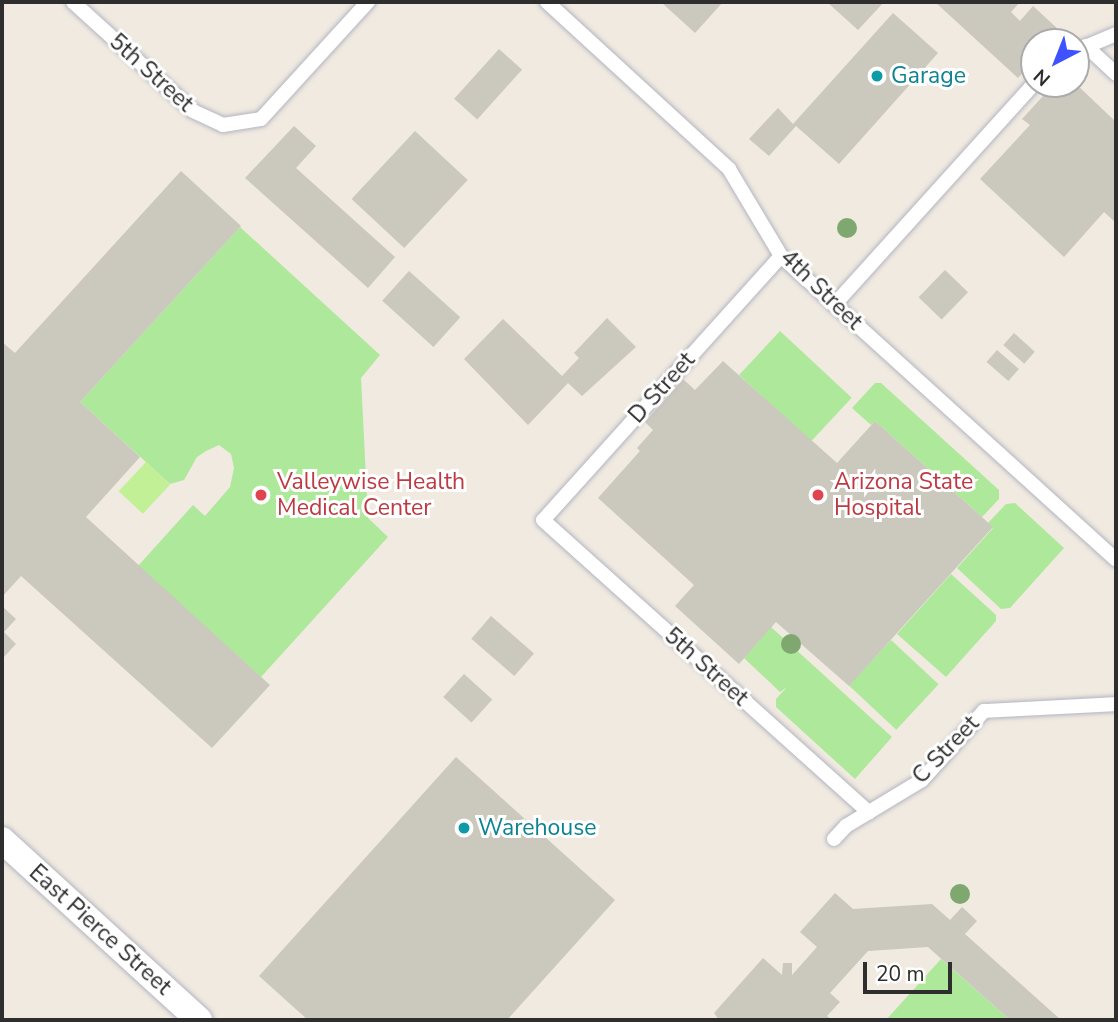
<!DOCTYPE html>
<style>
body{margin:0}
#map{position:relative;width:1118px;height:1022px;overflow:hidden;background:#f0eae0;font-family:"Nunito Sans",sans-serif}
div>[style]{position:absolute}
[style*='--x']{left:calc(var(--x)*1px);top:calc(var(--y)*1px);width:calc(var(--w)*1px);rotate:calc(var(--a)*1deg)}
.green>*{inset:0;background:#aee89a;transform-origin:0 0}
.pitch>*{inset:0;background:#c2f096;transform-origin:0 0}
.building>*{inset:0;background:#cbc8be;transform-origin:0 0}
.roads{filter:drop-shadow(0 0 2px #b4b5c2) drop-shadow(0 0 2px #b4b5c2)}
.service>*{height:14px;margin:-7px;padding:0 7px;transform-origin:7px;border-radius:7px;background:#fff}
.minor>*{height:26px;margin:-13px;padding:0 13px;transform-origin:13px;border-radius:13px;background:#fff}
.trees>*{width:20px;height:20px;margin:-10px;border-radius:50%;background:#7fa871}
.dots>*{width:19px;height:19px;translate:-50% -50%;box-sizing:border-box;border:4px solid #fff;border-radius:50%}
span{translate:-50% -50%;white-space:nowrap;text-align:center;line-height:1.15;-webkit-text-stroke:6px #fff;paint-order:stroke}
.street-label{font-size:23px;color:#2e2e2e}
.culture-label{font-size:23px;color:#0d838f}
.left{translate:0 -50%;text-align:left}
.health-label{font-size:23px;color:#be3a42}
.frame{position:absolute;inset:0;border:4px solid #2e2e2e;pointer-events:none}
.north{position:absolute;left:1020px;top:28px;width:70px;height:70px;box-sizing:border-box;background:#fff;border:2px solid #ababab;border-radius:50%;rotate:222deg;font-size:19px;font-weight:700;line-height:28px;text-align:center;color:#2e2e2e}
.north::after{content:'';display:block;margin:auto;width:24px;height:32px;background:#3e52ff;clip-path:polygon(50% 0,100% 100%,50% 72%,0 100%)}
.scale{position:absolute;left:863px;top:962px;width:89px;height:32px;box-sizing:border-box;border:4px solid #2e2e2e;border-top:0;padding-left:9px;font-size:21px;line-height:24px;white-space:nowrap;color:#2e2e2e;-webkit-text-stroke:5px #fff;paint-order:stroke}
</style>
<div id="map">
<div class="green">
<div style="clip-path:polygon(240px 227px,380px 355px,361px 378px,368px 518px,388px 537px,261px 677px,138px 566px,193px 505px,205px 516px,230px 487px,234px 468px,231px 454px,219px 445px,206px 451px,197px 457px,184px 480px,170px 484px,80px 402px)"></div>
<div style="left:780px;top:331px;width:98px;height:60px;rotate:43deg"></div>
<div style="clip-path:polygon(875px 383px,881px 383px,999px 490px,999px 499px,982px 517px,875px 421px,871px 425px,852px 408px)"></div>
<div style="clip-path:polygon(1015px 503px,1064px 548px,1010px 608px,1001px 609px,957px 568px,993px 528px,988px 523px,1006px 504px)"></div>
<div style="clip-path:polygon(951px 574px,996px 615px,996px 621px,946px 677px,897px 634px)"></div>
<div style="clip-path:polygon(771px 627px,892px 737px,855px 779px,776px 707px,776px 699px,787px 687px,780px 692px,744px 658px)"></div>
<div style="left:891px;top:640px;width:65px;height:62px;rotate:43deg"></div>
<div style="clip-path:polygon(941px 959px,1010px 1020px,886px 1020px)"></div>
</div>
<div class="pitch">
<div style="left:146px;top:462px;width:33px;height:40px;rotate:43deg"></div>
</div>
<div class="building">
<div style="clip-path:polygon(661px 2px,723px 2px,695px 33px)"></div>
<div style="clip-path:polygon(827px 2px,884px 2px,858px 30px)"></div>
<div style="clip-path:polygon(935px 2px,1020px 2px,1011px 12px,1020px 21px,1033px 6px,1059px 30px,1047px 42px,1034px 42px,1034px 61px,1018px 78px)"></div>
<div style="clip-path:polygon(893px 13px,938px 53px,839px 164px,796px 126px,769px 156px,749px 139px,778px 108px,793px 124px)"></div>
<div style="left:499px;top:49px;width:31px;height:67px;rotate:42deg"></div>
<div style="clip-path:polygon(1054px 84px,1076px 84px,1116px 122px,1116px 223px,1104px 212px,1064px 257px,980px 179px,1030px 125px,1022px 119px)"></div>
<div style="clip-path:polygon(294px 126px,316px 146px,296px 168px,395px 257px,368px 288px,245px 178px)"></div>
<div style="left:415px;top:131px;width:72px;height:93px;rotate:43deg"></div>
<div style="clip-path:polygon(181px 171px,241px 226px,80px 402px,140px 457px,86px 517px,270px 685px,212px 748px,21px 576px,2px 597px,2px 342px,15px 353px)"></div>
<div style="left:945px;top:270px;width:32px;height:38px;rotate:44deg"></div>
<div style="left:409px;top:271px;width:69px;height:40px;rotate:42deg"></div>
<div style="clip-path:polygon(607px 318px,636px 347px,582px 396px,568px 383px,528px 425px,464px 359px,503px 319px,562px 376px,579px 358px,574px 353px)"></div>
<div style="left:1014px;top:333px;width:28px;height:16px;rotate:42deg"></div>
<div style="left:997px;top:350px;width:29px;height:16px;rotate:41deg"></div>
<div style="clip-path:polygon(723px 361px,837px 463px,875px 421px,993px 527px,849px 686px,776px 622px,739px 664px,675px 606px,694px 585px,598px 498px,640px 451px,637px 448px,653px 430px,645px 422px,683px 379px,695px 390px)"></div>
<div style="clip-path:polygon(2px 606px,16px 619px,4px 632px,16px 644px,2px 659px)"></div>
<div style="left:491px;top:616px;width:57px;height:30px;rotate:41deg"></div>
<div style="left:464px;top:674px;width:38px;height:31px;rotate:42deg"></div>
<div style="clip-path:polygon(456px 757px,615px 900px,507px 1020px,308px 1020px,259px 976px)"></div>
<div style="clip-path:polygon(835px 893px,853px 909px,932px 904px,950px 920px,962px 907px,977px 921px,965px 934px,1061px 1020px,1010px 1020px,928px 947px,868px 951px,830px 993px,840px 1002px,827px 1016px,832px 1020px,719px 1020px,714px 1013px,763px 958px,782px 975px,783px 963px,792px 963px,792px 975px,817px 947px,800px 932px)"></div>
</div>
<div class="roads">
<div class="service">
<div style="--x:73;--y:2;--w:162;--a:42.2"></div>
<div style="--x:193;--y:111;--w:33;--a:25"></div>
<div style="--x:223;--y:125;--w:38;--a:-9"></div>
<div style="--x:261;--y:119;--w:159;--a:-47.6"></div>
<div style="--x:547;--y:2;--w:247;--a:42.5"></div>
<div style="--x:729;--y:169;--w:101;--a:59.1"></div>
<div style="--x:781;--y:256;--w:452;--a:42.2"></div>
<div style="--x:1086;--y:46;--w:41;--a:43"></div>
<div style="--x:1076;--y:51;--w:43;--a:-23"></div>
<div style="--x:781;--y:256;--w:355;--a:132"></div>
<div style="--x:543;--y:520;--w:438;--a:41.9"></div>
<div style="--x:834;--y:305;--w:298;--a:-47.9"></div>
<div style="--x:834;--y:839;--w:18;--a:-47"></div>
<div style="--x:846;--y:826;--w:89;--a:-31.2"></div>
<div style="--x:922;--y:780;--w:93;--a:-48.1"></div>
<div style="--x:984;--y:711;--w:132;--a:-3"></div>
</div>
<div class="minor">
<div style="--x:2;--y:840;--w:267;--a:42.4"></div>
</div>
</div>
<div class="trees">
<div style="left:847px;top:228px"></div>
<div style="left:791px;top:644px"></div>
<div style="left:960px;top:894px"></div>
</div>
<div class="dots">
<div style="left:877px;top:76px;background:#0f9aa8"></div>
<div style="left:261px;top:495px;background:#e0444e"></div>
<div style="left:818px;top:495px;background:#e0444e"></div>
<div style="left:464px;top:828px;background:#0f9aa8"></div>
</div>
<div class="street-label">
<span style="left:151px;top:73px;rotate:42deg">5th Street</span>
<span style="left:821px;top:290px;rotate:44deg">4th Street</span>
<span style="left:662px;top:388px;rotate:-48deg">D Street</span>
<span style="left:706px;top:667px;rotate:42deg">5th Street</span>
<span style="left:946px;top:750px;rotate:-46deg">C Street</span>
<span style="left:100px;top:930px;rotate:42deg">East Pierce Street</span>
</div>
<div class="culture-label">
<span class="left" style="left:891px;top:76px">Garage</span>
<span class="left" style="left:478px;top:828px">Warehouse</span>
</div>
<div class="health-label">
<span class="left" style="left:277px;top:495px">Valleywise Health<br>Medical Center</span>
<span class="left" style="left:834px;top:495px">Arizona State<br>Hospital</span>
</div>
<div class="frame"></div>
<div class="north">N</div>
<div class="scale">20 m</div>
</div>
